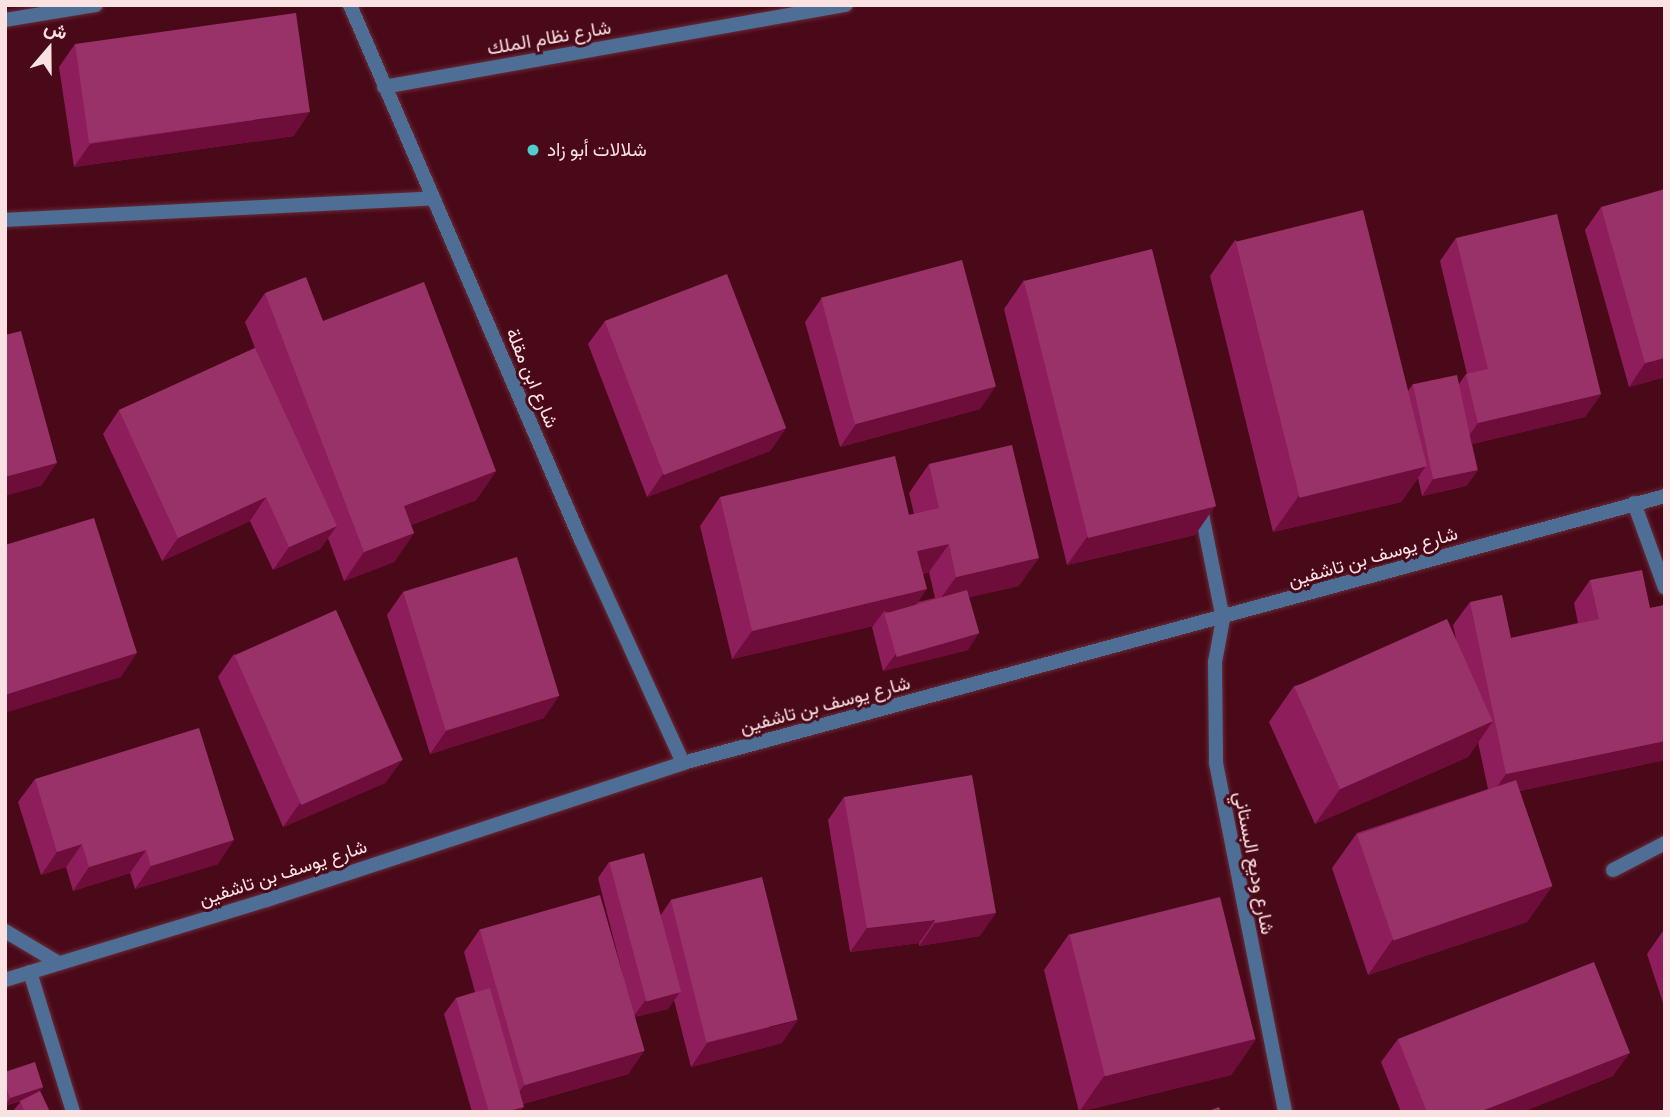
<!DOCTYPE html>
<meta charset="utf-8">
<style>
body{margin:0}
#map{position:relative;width:1670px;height:1117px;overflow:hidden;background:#4a0918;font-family:"Archivo Narrow",Vazirmatn,sans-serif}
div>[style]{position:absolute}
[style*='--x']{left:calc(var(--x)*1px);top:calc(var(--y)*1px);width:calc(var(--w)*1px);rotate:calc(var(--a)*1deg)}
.roads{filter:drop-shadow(0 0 2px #662c38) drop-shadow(0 0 2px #662c38)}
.service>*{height:14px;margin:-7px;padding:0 7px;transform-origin:7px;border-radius:7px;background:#4f6e95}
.minor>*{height:14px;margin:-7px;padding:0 7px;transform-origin:7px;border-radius:7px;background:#4f6e95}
.wall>*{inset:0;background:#8e1d5b}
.shaded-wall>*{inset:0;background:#6e0c3a}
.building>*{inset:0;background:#9a326a;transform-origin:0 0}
.dots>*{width:19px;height:19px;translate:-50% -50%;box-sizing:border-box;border:4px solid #4a0918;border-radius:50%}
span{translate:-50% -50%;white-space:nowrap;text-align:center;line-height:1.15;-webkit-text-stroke:6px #4a0918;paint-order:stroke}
.street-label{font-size:19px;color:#fae1e2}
.poi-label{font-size:19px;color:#fae1e2}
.left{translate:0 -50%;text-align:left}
.frame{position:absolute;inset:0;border:7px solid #fae1e2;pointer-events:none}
.north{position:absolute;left:14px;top:14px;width:70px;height:70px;-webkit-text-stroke:5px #4a0918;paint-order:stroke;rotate:20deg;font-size:19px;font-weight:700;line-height:28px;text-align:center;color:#fae1e2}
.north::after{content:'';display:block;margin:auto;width:24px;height:32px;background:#fae1e2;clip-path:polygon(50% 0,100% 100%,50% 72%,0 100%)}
</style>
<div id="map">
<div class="roads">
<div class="service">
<div style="--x:1634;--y:503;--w:90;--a:70"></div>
<div style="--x:1200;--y:504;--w:117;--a:78.7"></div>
<div style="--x:1613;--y:870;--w:59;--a:-27.4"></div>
</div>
<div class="minor">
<div style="--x:350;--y:5;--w:583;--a:66.65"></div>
<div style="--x:581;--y:540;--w:245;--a:65.4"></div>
<div style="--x:5;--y:20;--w:92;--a:-9.4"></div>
<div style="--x:384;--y:87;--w:469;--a:-10.1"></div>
<div style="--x:5;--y:220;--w:429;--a:-2.9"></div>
<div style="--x:1223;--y:619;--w:44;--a:100.5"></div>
<div style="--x:1215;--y:662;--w:101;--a:89.4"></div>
<div style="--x:1216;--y:763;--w:356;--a:78.8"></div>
<div style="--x:5;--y:931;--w:61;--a:30.8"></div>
<div style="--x:30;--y:972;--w:146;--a:72.9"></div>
<div style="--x:5;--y:980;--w:274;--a:-17"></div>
<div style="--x:267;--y:900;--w:438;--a:-18.2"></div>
<div style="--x:683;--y:763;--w:1018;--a:-15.21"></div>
</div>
</div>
<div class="wall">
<div style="clip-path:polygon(75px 44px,294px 136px,74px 167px,59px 67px)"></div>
<div style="clip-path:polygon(1601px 207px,1665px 377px,1629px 387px,1585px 230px)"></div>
<div style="clip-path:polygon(1456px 238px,1601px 394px,1585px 417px,1472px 444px,1478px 470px,1466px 486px,1422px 496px,1418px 478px,1401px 502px,1273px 532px,1210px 276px,1235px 240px,1408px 391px,1413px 384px,1459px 384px,1466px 374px,1467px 374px,1440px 261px)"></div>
<div style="clip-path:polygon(1024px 280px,1215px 506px,1195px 535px,1067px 565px,1004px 309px)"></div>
<div style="clip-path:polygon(265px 293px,323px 321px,496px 471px,476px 500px,411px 525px,414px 533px,394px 562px,344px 581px,328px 538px,320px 549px,273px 570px,250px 521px,162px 561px,103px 434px,119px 410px,255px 348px,245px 322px)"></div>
<div style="clip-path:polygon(821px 299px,980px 409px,840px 447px,805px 322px)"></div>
<div style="clip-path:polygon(605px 321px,786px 428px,770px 451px,647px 497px,588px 344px)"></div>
<div style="clip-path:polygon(evenodd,929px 464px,1019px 586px,969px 597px,968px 650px,883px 671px,872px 627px,873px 626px,732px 659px,700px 526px,720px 497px,909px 515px,914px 514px,909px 493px,929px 464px,929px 572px,935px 598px,918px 602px,923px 574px,929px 572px)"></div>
<div style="clip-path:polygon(1590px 580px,1650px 608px,1665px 605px,1665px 760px,1519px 791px,1552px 886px,1527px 922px,1368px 975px,1332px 868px,1357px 833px,1488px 789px,1478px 742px,1468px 757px,1315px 824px,1269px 722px,1294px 686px,1456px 639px,1453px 625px,1470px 602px,1511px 638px,1578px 623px,1574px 603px)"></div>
<div style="clip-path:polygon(403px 592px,544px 718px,430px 754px,387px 615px)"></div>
<div style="clip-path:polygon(234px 654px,402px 760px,385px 783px,283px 827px,218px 677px)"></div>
<div style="clip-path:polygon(35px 779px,218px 864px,135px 889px,130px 873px,73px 891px,66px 867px,41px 875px,18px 802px)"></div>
<div style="clip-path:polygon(844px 797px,980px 936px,919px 946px,919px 943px,850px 952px,828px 820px)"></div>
<div style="clip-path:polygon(609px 862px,660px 916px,671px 900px,782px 1043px,691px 1067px,674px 1000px,668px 1009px,634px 1017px,644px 1051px,628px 1074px,523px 1104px,520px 1112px,472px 1112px,444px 1014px,456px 998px,475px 992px,464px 952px,480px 929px,622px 972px,598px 878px)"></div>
<div style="clip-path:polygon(1663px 931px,1665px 931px,1665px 1009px,1647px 954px)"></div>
<div style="clip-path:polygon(1069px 934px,1256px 1039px,1231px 1075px,1079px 1112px,1044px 970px)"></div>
<div style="clip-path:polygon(1398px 1039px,1613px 1076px,1522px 1112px,1401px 1112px,1381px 1062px)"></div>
<div style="clip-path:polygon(5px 1072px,43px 1087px,40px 1091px,50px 1112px,15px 1112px,14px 1110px,21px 1101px,5px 1106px,5px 1111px)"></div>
</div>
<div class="shaded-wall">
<div style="clip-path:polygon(310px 112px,294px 136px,74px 167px,90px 144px)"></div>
<div style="clip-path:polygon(1665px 358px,1665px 377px,1629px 387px,1645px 363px)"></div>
<div style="clip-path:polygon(996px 386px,980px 409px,840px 447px,856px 424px)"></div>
<div style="clip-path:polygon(1601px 394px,1585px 417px,1461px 447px,1478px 423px)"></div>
<div style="clip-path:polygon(786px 428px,770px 451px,647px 497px,663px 474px)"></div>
<div style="clip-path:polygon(57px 463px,41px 486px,5px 496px,5px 477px)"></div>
<div style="clip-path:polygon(1426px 466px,1401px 502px,1273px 532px,1298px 497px)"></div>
<div style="clip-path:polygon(1478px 470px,1466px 486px,1422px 496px,1433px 479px)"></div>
<div style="clip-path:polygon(496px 471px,476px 500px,384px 535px,404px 506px)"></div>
<div style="clip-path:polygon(266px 497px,250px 521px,162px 561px,178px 538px)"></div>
<div style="clip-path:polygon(1215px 506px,1195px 535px,1067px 565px,1087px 537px)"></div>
<div style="clip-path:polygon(337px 526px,320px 549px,273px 570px,289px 547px)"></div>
<div style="clip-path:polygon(414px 533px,394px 562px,344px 581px,364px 552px)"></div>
<div style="clip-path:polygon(949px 544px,929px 572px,897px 580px,917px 551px)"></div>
<div style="clip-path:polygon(1039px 558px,1019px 586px,936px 605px,956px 577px)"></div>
<div style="clip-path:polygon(927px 589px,907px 618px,884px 611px,873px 626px,732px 659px,752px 631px)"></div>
<div style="clip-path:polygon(979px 633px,968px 650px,883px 671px,895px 655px)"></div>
<div style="clip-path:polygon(137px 653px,121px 677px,5px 713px,5px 695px)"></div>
<div style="clip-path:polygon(560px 695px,544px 718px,430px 754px,446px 731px)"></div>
<div style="clip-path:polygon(1493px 721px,1468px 757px,1315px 824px,1340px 789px)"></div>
<div style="clip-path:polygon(1665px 741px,1665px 760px,1490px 797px,1506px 774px)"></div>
<div style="clip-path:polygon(402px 760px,385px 783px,283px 827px,300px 803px)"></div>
<div style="clip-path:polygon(234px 840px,218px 864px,135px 889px,151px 866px)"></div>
<div style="clip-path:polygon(82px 844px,66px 867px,41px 875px,57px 852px)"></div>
<div style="clip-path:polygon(146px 850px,130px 873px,73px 891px,89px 867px)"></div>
<div style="clip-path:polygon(1552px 886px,1527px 922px,1368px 975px,1393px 939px)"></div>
<div style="clip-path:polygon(996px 913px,980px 936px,919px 946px,935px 923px)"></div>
<div style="clip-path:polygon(935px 920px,919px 943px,850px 952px,867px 928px)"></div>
<div style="clip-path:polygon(680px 992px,668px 1009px,633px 1017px,645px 1001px)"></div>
<div style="clip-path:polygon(798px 1020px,782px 1043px,691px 1067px,707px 1043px)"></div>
<div style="clip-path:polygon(1256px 1039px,1231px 1075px,1079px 1112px,1104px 1076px)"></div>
<div style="clip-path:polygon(644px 1051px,628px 1074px,508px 1108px,524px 1085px)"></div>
<div style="clip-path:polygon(1630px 1053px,1613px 1076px,1522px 1112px,1479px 1112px)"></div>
<div style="clip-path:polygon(43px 1087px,37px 1095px,5px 1106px,10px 1098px)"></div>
<div style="clip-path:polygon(524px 1107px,520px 1112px,504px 1112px)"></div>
</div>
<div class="building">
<div style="left:296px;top:13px;width:100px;height:223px;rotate:82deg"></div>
<div style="clip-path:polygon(1665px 189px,1665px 358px,1645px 363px,1601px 207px)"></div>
<div style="left:1363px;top:210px;width:264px;height:131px;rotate:76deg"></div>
<div style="clip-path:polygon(1557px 214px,1601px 394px,1478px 423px,1466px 374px,1488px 369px,1456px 238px)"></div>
<div style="left:1152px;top:249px;width:265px;height:132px;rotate:76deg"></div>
<div style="left:962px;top:260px;width:131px;height:146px;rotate:75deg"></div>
<div style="left:727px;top:274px;width:165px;height:131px;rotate:69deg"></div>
<div style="clip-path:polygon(306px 277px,323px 321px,424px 282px,496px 471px,404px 506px,414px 533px,364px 552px,265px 293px)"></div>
<div style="clip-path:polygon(21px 331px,57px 463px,5px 477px,5px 335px)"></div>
<div style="clip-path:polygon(255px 348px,337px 526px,289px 547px,266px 497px,178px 538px,119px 410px)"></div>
<div style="left:1457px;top:375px;width:97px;height:45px;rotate:78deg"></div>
<div style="clip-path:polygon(1012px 445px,1039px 558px,956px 577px,949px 544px,917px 551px,927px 589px,752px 631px,720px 497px,895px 456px,909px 515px,939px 508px,929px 464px)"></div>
<div style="clip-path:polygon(94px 518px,137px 653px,5px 695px,5px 545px)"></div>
<div style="left:517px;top:557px;width:145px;height:119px;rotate:73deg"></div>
<div style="clip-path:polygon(1642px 570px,1650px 608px,1665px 605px,1665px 741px,1506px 774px,1470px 602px,1502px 595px,1511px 638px,1599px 619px,1590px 580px)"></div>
<div style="left:967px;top:590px;width:45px;height:86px;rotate:74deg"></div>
<div style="left:336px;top:610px;width:164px;height:111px;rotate:66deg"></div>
<div style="left:1447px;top:619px;width:112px;height:167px;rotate:66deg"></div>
<div style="clip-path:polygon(199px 728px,234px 840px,151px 866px,146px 850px,89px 867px,82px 844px,57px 852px,35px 779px)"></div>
<div style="clip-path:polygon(972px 775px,996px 913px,935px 923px,935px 920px,867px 928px,844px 797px)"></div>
<div style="left:1516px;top:780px;width:112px;height:168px;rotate:71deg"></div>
<div style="left:644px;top:853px;width:144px;height:36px;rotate:75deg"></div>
<div style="left:762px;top:877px;width:147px;height:94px;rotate:76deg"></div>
<div style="left:600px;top:895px;width:162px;height:125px;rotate:74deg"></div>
<div style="left:1220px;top:897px;width:146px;height:155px;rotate:76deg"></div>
<div style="clip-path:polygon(1594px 962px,1630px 1053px,1479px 1112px,1427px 1112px,1398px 1039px)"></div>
<div style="clip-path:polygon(490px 988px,524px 1107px,504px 1112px,489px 1112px,456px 998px)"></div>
<div style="clip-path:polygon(35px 1062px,43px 1087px,10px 1098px,5px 1084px,5px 1072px)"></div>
<div style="clip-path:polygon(40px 1091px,50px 1112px,25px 1112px,20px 1101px)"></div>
<div style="clip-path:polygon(1219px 1107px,1221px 1112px,1206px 1112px)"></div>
</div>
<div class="dots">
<div style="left:533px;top:150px;background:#52cdcc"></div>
</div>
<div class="street-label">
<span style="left:549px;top:38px;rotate:-10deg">شارع نظام الملك</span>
<span style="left:532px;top:378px;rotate:67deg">شارع ابن مقلة</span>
<span style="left:1373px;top:557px;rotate:-16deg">شارع يوسف بن تاشفين</span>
<span style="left:825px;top:705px;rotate:-15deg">شارع يوسف بن تاشفين</span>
<span style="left:1254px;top:863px;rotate:79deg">شارع وديع البستاني</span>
<span style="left:283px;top:873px;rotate:-18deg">شارع يوسف بن تاشفين</span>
</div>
<div class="poi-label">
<span class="left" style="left:547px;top:150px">شلالات أبو زاد</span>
</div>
<div class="frame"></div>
<div class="north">ش</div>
</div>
